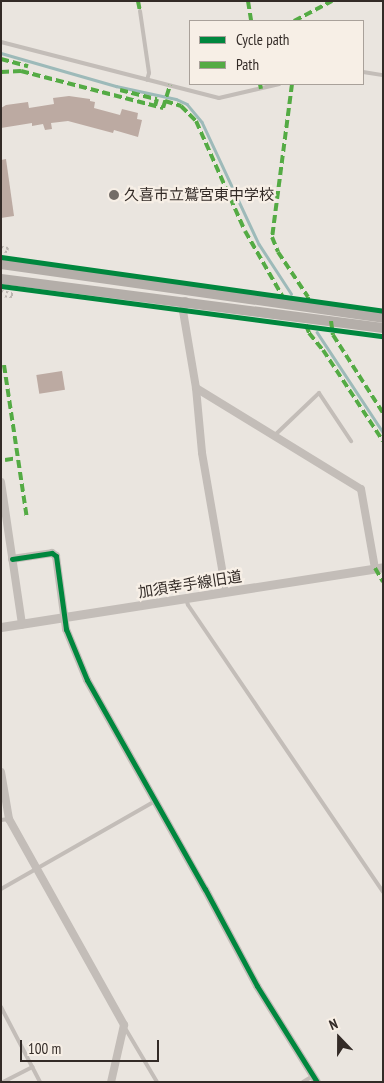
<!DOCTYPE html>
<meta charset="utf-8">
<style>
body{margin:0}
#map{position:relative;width:384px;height:1083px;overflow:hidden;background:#eae5df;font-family:"PT Sans Narrow","Noto Sans JP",sans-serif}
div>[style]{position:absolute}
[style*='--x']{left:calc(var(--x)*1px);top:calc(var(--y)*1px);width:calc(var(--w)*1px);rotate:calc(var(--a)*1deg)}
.stream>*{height:2.5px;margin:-1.25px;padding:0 1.25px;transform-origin:1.25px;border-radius:1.25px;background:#9dbab9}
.building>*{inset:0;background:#bcaaa2;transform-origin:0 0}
.path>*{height:2px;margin-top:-1px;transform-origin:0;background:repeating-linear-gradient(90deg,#bcb6b1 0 2.5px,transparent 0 5px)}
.service>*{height:4px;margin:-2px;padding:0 2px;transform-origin:2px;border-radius:2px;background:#c3bdb8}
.minor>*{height:8px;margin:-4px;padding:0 4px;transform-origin:4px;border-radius:4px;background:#c3bdb8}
.tertiary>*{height:9px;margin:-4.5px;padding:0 4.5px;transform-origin:4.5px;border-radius:4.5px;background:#c3bdb8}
.secondary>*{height:10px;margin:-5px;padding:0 5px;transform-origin:5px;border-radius:5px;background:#b4aea9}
.quiet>*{height:4px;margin-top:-2px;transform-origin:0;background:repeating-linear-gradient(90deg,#54ab44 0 8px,transparent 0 12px)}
.cycleway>*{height:5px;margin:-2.5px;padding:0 2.5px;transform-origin:2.5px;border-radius:2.5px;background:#00873e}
.dots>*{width:14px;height:14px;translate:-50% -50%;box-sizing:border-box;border:2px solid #f7efe6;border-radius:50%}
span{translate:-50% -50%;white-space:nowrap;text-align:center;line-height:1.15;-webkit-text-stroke:4.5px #f7efe6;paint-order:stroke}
.poi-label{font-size:15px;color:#332b27}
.left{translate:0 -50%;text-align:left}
.street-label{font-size:15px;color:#332b27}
.frame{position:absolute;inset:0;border:2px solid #332b27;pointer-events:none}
.legend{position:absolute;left:189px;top:20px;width:175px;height:65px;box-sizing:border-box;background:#f7efe6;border:1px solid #a9a19a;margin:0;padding:6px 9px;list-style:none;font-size:15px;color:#332b27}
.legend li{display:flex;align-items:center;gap:10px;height:25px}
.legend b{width:25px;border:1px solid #a9a19a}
.north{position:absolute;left:314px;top:1013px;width:50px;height:50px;-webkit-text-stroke:4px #f7efe6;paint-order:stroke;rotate:338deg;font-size:14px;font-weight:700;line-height:20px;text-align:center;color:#332b27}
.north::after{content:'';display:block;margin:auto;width:18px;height:22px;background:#332b27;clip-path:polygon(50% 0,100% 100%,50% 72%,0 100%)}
.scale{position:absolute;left:20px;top:1040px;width:139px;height:22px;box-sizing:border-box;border:2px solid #332b27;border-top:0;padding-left:6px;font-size:15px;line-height:18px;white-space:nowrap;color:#332b27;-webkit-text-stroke:4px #f7efe6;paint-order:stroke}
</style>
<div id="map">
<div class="stream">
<div style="--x:1;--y:53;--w:120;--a:16"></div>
<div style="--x:116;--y:86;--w:61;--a:12.2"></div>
<div style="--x:176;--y:99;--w:12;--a:24"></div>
<div style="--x:187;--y:104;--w:23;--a:50"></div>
<div style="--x:202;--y:122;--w:135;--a:65"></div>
<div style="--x:259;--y:244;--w:59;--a:56.9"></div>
<div style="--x:317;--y:332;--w:120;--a:56.6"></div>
</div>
<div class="building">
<div style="clip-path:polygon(69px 96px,90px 99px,90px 101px,95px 102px,94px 108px,120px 115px,122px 109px,138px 113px,137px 119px,142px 120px,138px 137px,114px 130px,113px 133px,68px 121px,51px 123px,52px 129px,45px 130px,43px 124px,32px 126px,32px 123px,1px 128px,1px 108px,6px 105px,28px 102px,29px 108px,54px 104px,53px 98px)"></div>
<div style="clip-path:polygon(6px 159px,14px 216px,1px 218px,1px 160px)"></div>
<div style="left:62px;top:371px;width:19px;height:26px;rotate:81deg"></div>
</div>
<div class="path">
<div style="--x:1;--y:247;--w:7;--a:8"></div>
<div style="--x:8;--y:248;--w:4;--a:104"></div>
<div style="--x:7;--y:252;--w:6;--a:-171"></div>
<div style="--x:1;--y:291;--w:11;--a:10"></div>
<div style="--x:12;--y:293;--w:4;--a:90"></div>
<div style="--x:12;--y:297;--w:11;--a:-175"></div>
</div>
<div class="service">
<div style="--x:140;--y:11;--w:63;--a:81.7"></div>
<div style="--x:149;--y:73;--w:7;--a:106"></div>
<div style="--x:1;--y:42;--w:225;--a:14.4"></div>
<div style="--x:219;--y:98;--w:62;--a:-13.1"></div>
<div style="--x:363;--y:72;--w:20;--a:9"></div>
<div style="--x:275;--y:435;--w:61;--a:-43.7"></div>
<div style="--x:319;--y:393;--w:58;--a:56.3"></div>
<div style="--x:186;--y:599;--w:6;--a:72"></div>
<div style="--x:188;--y:605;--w:347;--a:55.8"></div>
<div style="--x:1;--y:820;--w:8;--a:-7"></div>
<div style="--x:1;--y:889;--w:177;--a:-29.7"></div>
<div style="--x:1;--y:1007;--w:85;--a:62.5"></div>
<div style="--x:125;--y:1028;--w:63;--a:59.3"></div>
<div style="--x:3;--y:1082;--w:33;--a:-27"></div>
<div style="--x:303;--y:1082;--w:12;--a:-31"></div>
</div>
<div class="minor">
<div style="--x:185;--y:301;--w:10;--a:101"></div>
<div style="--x:183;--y:311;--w:78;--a:80.4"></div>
<div style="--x:196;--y:388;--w:65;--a:84.7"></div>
<div style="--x:202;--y:453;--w:141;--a:80.2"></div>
<div style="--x:196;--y:388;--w:193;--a:31.5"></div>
<div style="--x:361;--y:489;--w:80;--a:80"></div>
<div style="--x:1;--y:482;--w:144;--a:81.6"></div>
<div style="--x:12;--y:559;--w:40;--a:-8.5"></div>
<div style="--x:52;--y:553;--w:5;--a:37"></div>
<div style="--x:56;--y:556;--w:74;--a:82.2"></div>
<div style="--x:66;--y:629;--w:55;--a:67.6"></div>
<div style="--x:87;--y:680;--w:240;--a:60.6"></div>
<div style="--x:205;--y:889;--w:110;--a:61.8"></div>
<div style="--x:257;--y:986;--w:113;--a:58"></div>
<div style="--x:1;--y:772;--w:48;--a:80.3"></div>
<div style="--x:9;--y:819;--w:236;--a:60.8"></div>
<div style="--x:124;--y:1025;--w:58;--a:102.8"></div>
</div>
<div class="tertiary">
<div style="--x:1;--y:627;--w:387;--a:-8.9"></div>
</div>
<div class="secondary">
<div style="--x:1;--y:264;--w:386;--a:8"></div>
<div style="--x:1;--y:279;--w:385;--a:7.3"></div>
</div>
<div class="quiet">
<div style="--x:138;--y:1;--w:10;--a:79"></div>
<div style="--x:248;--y:1;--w:20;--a:81"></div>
<div style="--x:294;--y:21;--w:43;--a:-27.8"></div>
<div style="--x:1;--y:59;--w:28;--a:15"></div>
<div style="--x:1;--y:72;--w:20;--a:-3"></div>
<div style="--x:21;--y:71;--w:147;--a:14.6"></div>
<div style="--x:163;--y:108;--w:24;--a:-73"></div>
<div style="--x:260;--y:84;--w:5;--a:79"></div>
<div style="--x:292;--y:84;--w:154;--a:97.4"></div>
<div style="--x:272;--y:237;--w:16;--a:68"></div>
<div style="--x:278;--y:252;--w:54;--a:56.3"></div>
<div style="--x:308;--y:297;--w:5;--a:90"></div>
<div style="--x:120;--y:90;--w:38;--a:14"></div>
<div style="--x:157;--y:99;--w:7;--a:106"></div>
<div style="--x:165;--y:101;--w:17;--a:17"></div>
<div style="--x:181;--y:106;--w:21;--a:45"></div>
<div style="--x:196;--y:121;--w:120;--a:66"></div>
<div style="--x:245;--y:231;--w:76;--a:60.1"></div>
<div style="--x:331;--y:321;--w:14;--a:82"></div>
<div style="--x:333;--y:335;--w:93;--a:57.3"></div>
<div style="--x:306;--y:325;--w:9;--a:69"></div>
<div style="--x:309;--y:333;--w:22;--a:51"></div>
<div style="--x:323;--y:350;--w:109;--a:56.6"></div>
<div style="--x:4;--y:365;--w:155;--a:81.5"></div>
<div style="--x:5;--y:460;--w:12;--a:-9"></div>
<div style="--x:375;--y:568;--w:16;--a:60"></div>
</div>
<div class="cycleway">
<div style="--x:1;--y:257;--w:386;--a:8"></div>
<div style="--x:1;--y:286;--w:385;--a:7.5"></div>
<div style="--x:12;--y:559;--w:40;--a:-8.5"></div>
<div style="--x:52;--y:553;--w:5;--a:37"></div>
<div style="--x:56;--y:556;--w:74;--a:82.2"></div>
<div style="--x:66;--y:629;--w:55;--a:67.6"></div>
<div style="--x:87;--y:680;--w:240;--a:60.6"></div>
<div style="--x:205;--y:889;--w:110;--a:61.8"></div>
<div style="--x:257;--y:986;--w:113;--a:58"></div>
</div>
<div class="dots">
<div style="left:114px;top:195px;background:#736c67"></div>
</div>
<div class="poi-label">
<span class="left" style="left:124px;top:195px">久喜市立鷲宮東中学校</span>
</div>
<div class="street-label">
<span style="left:190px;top:584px;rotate:-9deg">加須幸手線旧道</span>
</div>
<div class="frame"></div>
<ul class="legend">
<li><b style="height:6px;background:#00873e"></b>Cycle path</li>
<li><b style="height:6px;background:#54ab44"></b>Path</li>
</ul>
<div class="north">N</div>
<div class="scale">100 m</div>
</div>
